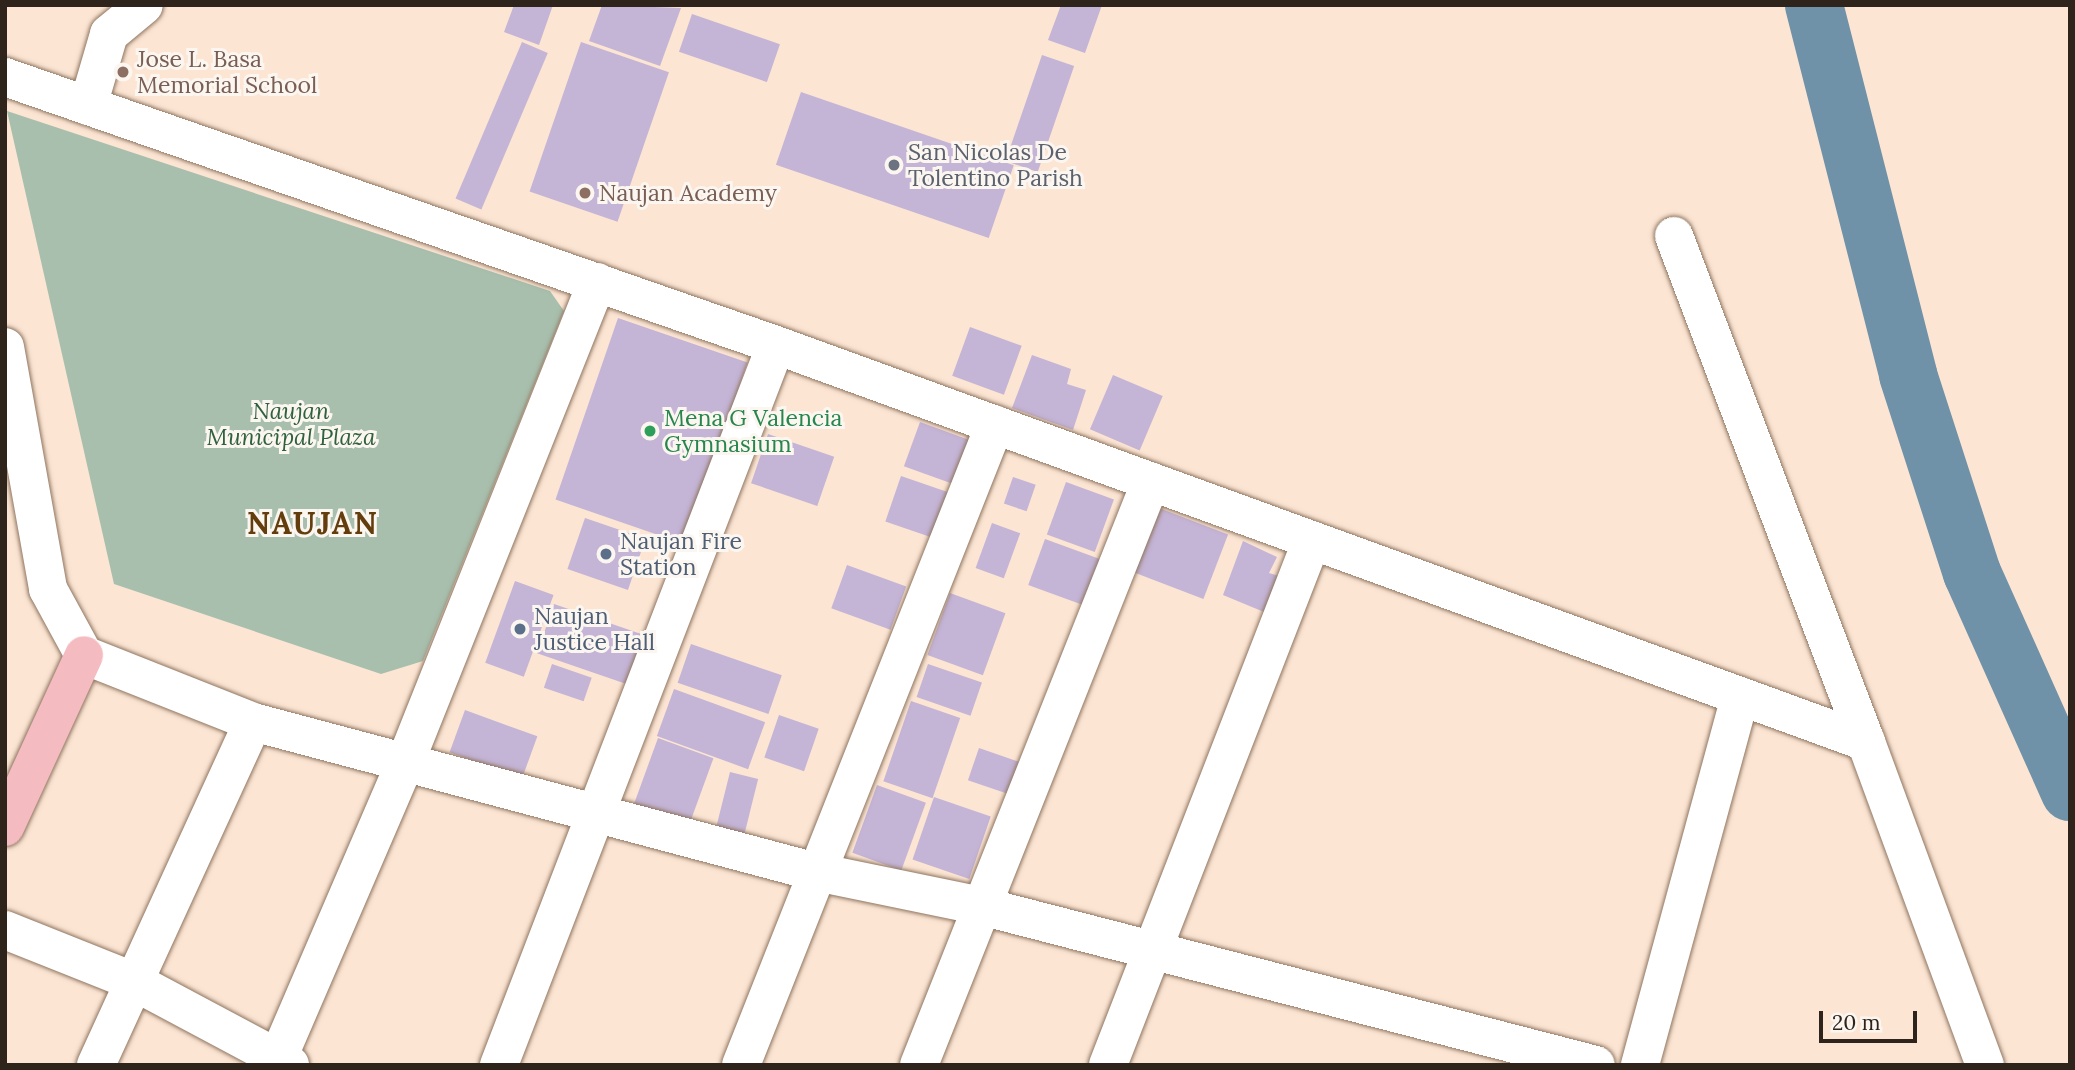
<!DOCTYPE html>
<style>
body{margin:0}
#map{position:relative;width:2075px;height:1070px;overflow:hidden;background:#fce5d3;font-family:Lora,serif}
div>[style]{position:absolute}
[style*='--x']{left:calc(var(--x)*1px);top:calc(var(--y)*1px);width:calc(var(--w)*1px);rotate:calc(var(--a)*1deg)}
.green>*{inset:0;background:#a8bfad}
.river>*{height:58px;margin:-29px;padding:0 29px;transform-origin:29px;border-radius:29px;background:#6f92a8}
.building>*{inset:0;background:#c4b4d6;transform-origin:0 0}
.roads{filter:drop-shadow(0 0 2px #8e7560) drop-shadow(0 0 2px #8e7560)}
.minor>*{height:38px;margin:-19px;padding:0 19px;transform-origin:19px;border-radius:19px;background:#fff}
.major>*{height:38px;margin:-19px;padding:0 19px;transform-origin:19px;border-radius:19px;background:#f4bbc0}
.dots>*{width:19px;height:19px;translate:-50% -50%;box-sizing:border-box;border:4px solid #fcf6f1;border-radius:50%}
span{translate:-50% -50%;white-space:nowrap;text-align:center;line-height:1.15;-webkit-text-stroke:6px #fcf6f1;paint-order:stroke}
.education-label{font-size:23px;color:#785e54}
.left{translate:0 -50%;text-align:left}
.worship-label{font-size:23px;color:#5b616d}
.park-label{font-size:23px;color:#2f613d;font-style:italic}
.leisure-label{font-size:23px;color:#27864d}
.service-label{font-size:23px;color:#4e5e75}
.district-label{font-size:30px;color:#633d0c;font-weight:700;letter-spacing:2px}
.frame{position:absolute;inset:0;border:7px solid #2f241c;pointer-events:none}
.scale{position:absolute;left:1819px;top:1011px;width:98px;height:32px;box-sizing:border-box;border:4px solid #2f241c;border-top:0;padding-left:9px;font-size:21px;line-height:24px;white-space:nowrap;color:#2f241c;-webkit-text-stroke:5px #fcf6f1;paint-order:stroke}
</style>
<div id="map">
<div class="green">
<div style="clip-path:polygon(7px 111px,550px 291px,564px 311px,423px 661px,381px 674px,114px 584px)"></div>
</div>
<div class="river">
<div style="--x:1814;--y:5;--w:382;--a:75.7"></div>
<div style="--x:1908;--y:375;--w:208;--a:72.1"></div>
<div style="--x:1972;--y:573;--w:240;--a:65.9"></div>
</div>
<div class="building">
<div style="clip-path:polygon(514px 5px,553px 5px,539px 45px,504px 32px)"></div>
<div style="clip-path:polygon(602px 5px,681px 8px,660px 66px,589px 41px)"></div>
<div style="clip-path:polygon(1061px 5px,1102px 5px,1085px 53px,1048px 40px)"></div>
<div style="left:692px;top:14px;width:93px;height:40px;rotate:19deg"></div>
<div style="left:522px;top:42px;width:28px;height:170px;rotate:23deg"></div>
<div style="left:581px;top:42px;width:93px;height:158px;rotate:19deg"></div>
<div style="left:1042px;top:55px;width:34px;height:112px;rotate:19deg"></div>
<div style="left:801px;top:92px;width:225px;height:77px;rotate:19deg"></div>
<div style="left:618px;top:318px;width:137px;height:192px;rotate:19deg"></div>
<div style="left:970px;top:327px;width:55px;height:52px;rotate:20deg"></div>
<div style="clip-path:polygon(1032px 355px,1071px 369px,1067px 384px,1086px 390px,1073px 430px,1012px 408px)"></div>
<div style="left:1113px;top:375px;width:54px;height:59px;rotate:23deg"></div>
<div style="left:920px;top:422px;width:59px;height:47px;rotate:20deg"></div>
<div style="left:768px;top:434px;width:70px;height:52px;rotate:19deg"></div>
<div style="left:901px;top:476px;width:50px;height:48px;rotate:19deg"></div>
<div style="left:1013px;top:477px;width:24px;height:28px;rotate:19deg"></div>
<div style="left:1066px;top:482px;width:51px;height:56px;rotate:20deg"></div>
<div style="left:1159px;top:508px;width:74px;height:69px;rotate:21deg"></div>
<div style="left:585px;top:518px;width:64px;height:54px;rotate:19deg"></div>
<div style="left:992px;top:523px;width:30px;height:48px;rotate:20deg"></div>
<div style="left:1045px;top:539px;width:59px;height:49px;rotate:20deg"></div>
<div style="clip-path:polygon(1243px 541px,1277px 557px,1269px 573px,1282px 577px,1264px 612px,1223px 595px)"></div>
<div style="left:847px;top:565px;width:63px;height:46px;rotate:20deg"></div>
<div style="left:515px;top:581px;width:41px;height:87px;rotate:20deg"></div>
<div style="left:950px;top:593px;width:59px;height:66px;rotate:20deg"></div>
<div style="left:554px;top:604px;width:96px;height:52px;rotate:19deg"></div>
<div style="left:691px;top:644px;width:96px;height:41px;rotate:19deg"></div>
<div style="left:552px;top:664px;width:42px;height:25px;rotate:19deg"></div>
<div style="left:928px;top:664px;width:57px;height:35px;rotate:19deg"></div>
<div style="left:674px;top:689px;width:97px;height:50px;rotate:20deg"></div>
<div style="left:911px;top:701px;width:52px;height:85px;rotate:19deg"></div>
<div style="left:465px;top:710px;width:77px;height:45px;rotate:20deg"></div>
<div style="left:779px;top:715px;width:42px;height:45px;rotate:19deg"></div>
<div style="left:658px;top:738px;width:59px;height:72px;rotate:20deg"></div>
<div style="left:979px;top:748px;width:42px;height:34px;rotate:19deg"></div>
<div style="left:730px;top:772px;width:29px;height:58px;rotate:14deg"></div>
<div style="left:877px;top:785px;width:52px;height:72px;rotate:20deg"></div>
<div style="left:934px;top:797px;width:60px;height:66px;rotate:19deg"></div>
</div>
<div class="roads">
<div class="minor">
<div style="--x:5;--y:77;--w:816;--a:19.17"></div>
<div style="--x:776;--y:345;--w:1160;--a:20.01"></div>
<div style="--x:1866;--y:742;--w:344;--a:69.8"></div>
<div style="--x:88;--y:106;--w:75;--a:-73.7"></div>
<div style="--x:109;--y:34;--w:45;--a:-39.6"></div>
<div style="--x:1674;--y:236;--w:541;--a:69.22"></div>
<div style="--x:5;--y:347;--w:246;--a:79.9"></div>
<div style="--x:48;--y:589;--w:75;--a:61.4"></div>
<div style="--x:84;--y:655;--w:182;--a:21.6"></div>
<div style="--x:253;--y:722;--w:583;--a:14.92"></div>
<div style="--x:816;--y:872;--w:168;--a:11.6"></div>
<div style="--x:981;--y:906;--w:635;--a:14.5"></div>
<div style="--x:5;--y:930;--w:138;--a:21.7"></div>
<div style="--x:133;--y:981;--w:178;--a:28.1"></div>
<div style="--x:96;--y:1065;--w:377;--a:-65.4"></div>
<div style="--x:275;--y:1065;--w:329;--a:-66.7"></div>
<div style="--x:405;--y:763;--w:518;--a:-68.24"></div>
<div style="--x:499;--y:1065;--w:771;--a:-68.96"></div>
<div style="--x:741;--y:1065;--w:689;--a:-68.38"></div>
<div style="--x:919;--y:1065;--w:628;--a:-68.33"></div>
<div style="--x:1108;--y:1065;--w:563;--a:-68.77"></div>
<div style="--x:1640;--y:1065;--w:382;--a:-74.8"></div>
</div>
<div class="major">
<div style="--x:5;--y:827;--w:189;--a:-65.3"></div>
</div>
</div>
<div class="dots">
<div style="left:123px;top:72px;background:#8d6e63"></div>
<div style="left:894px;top:165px;background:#6b7280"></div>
<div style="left:585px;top:193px;background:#8d6e63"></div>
<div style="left:650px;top:431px;background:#2e9e5b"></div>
<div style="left:606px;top:554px;background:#5c6f8a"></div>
<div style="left:520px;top:629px;background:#5c6f8a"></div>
</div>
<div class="education-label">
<span class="left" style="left:137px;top:72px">Jose L. Basa<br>Memorial School</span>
<span class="left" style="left:599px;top:193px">Naujan Academy</span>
</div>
<div class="worship-label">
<span class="left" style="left:908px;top:165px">San Nicolas De<br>Tolentino Parish</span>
</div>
<div class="park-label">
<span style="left:291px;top:424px">Naujan<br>Municipal Plaza</span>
</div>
<div class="leisure-label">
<span class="left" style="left:664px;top:431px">Mena G Valencia<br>Gymnasium</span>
</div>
<div class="service-label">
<span class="left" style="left:620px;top:554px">Naujan Fire<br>Station</span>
<span class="left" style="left:534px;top:629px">Naujan<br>Justice Hall</span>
</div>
<div class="district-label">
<span style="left:313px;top:523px">NAUJAN</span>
</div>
<div class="frame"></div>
<div class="scale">20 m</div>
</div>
